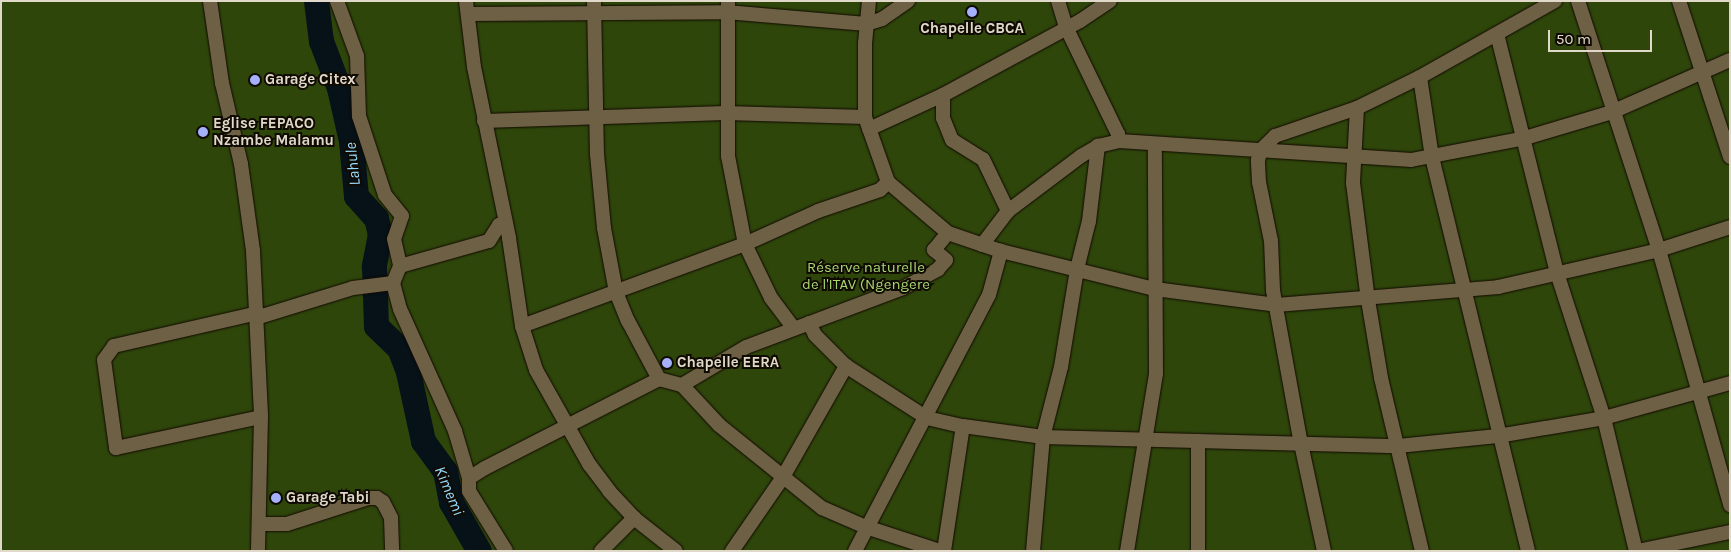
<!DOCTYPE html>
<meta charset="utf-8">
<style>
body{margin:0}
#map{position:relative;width:1731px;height:552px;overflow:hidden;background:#2a1f05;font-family:Karla,sans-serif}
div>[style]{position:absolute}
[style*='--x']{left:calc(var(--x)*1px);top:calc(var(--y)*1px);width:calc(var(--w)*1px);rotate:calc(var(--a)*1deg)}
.green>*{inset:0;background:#2f460b;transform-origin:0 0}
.river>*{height:25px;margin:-12.5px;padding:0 12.5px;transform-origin:12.5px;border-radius:12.5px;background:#061218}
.roads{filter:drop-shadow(0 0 1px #120800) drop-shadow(0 0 1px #120800)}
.minor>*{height:14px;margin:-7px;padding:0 7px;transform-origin:7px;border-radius:7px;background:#6d6045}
.dots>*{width:14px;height:14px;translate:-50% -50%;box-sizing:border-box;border:2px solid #0f0a02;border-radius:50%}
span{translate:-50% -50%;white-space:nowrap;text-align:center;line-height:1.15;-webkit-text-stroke:4px #0f0a02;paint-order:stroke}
.poi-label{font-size:15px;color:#e0d9ca;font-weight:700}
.left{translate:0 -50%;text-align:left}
.park-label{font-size:15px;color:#a9d671}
.water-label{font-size:16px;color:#96dafc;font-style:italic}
.frame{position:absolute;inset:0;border:2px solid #e0d9ca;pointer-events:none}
.scale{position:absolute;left:1548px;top:30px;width:104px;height:22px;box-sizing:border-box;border:2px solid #e0d9ca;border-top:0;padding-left:6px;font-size:15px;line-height:18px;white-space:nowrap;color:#e0d9ca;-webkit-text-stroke:4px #0f0a02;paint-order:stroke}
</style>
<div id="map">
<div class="green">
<div style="left:1px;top:1px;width:1729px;height:550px"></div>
</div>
<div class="river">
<div style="--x:316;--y:1;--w:40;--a:82.9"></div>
<div style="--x:321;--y:41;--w:50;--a:69"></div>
<div style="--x:339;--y:88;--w:54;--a:77.2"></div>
<div style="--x:351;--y:141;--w:55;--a:84.8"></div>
<div style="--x:356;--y:196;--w:30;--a:48"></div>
<div style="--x:376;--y:218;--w:16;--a:76"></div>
<div style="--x:380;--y:234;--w:33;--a:101"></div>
<div style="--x:374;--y:266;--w:60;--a:88.1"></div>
<div style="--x:376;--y:326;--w:32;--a:44"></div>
<div style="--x:399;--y:348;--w:26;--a:69"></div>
<div style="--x:408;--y:372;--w:71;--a:77.7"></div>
<div style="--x:423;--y:441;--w:37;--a:54"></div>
<div style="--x:445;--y:471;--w:32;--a:79"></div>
<div style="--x:451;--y:502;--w:56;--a:60.3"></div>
</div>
<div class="roads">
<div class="minor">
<div style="--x:210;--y:1;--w:83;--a:81.7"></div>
<div style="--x:222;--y:83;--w:83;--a:76.8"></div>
<div style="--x:241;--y:164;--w:88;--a:82.1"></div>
<div style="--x:253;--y:251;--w:166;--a:87.2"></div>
<div style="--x:261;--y:417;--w:134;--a:91.3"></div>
<div style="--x:337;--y:1;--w:59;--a:70"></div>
<div style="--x:357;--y:56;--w:60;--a:88.1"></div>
<div style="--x:359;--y:116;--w:83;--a:71.8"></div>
<div style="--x:385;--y:195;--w:27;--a:51"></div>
<div style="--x:402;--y:216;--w:24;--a:109"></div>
<div style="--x:394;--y:239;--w:28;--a:77"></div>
<div style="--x:400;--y:266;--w:18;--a:112"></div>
<div style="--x:393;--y:283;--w:27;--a:75"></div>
<div style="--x:400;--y:309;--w:134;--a:65.7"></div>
<div style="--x:455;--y:431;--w:49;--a:73.4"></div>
<div style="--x:469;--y:478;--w:13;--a:90"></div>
<div style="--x:469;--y:491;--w:70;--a:58.3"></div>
<div style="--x:466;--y:1;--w:66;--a:83.1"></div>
<div style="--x:474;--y:67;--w:175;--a:78.4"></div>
<div style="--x:509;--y:238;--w:89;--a:81.6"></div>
<div style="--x:522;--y:326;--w:46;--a:72.3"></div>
<div style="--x:536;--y:370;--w:108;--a:60.6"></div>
<div style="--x:589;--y:464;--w:34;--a:53"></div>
<div style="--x:609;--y:491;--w:37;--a:47"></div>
<div style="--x:634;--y:518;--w:53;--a:38.2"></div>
<div style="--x:594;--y:1;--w:153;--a:88.9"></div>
<div style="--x:597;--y:154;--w:74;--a:84.6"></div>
<div style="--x:604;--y:228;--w:65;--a:79.4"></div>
<div style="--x:616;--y:292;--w:31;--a:68"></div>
<div style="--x:628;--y:321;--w:66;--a:61.9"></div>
<div style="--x:728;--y:1;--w:155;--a:90"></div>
<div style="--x:728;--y:156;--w:90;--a:79.1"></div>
<div style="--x:745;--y:244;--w:60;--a:64.3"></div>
<div style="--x:771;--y:298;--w:38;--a:53"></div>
<div style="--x:869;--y:1;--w:42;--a:95.4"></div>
<div style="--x:865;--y:43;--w:74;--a:90"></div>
<div style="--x:865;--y:117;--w:69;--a:70.5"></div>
<div style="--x:888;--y:182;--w:79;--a:40.4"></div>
<div style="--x:948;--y:233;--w:56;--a:18.8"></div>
<div style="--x:1001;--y:251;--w:159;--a:13.9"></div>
<div style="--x:1155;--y:289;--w:122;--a:7.5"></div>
<div style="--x:1276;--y:305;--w:223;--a:-4.6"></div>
<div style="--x:1498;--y:287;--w:165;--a:-12.9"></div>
<div style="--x:1659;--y:250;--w:75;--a:-17.9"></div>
<div style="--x:1058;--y:1;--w:27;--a:73"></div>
<div style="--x:1066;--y:27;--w:119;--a:64.1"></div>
<div style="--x:1118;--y:134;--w:7;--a:82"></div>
<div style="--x:1578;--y:1;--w:262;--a:72"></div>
<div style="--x:1659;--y:250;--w:265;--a:74.4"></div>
<div style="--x:1679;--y:1;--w:164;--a:71.9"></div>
<div style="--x:468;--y:14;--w:258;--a:-0.4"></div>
<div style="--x:726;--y:12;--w:141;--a:4.9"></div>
<div style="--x:866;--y:24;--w:17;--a:-17"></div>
<div style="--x:882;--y:19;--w:32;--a:-35"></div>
<div style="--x:1497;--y:34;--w:250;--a:75.9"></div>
<div style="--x:1558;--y:276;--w:149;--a:72.1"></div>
<div style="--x:1604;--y:418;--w:137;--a:76.5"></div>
<div style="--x:1420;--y:77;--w:81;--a:81.5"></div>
<div style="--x:1432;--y:157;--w:406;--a:76.3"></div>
<div style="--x:943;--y:95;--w:23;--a:90"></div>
<div style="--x:943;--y:118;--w:24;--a:68"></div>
<div style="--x:952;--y:140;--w:36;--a:32"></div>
<div style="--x:983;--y:159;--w:58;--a:64.3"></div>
<div style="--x:1357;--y:108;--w:75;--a:93.1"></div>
<div style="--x:1353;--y:183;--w:118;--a:82.7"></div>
<div style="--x:1368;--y:300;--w:79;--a:80.5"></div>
<div style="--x:1381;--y:378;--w:178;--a:76.7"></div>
<div style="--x:484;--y:121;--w:241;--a:-1.9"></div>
<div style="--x:725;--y:113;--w:140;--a:1.6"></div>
<div style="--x:869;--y:129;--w:81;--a:-24.7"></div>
<div style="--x:943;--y:95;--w:156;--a:-28.4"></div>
<div style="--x:1080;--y:21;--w:36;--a:-34"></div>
<div style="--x:982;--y:245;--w:43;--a:-52.6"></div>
<div style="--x:1008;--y:211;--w:91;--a:-37"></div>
<div style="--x:1081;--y:156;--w:20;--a:-30"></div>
<div style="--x:1098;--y:146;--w:22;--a:-13"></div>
<div style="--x:1119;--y:141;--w:293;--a:3.7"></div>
<div style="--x:1411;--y:160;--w:116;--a:-10.9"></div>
<div style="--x:1525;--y:138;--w:91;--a:-16.6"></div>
<div style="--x:1612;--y:112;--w:129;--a:-23.8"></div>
<div style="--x:400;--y:266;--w:92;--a:-15.7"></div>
<div style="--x:489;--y:241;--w:19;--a:-58"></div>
<div style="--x:499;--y:225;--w:7;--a:-8"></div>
<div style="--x:258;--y:313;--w:148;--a:167.1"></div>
<div style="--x:114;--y:346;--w:17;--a:126"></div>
<div style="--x:104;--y:360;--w:89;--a:82.2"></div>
<div style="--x:116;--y:448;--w:148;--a:-12.1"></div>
<div style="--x:259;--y:317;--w:98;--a:-17.1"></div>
<div style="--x:353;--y:288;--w:40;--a:-7.1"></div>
<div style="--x:809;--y:323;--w:13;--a:63"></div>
<div style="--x:815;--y:335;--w:44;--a:45"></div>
<div style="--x:846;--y:366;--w:96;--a:32.7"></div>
<div style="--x:927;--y:418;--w:37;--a:13"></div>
<div style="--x:963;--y:426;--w:81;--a:7.8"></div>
<div style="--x:1043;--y:437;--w:355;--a:1.5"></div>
<div style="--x:1398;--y:446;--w:100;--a:-5.7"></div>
<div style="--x:1498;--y:436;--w:108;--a:-9.6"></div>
<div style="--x:1604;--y:418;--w:131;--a:-15.5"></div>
<div style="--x:522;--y:326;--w:238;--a:-20.2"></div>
<div style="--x:745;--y:244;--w:80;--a:-24.3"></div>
<div style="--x:818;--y:211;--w:65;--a:-18.7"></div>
<div style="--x:880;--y:190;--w:11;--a:-45"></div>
<div style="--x:682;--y:385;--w:74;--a:-30.7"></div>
<div style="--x:746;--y:347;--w:168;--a:-20.6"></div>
<div style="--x:903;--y:288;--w:40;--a:-28"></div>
<div style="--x:938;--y:269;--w:12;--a:-48"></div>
<div style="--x:946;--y:260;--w:16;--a:-140"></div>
<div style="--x:934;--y:250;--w:22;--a:-51"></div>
<div style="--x:1198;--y:441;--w:110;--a:90"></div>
<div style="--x:469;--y:478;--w:19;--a:-32"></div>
<div style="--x:485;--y:468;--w:195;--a:-27.1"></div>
<div style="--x:659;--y:379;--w:24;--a:15"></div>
<div style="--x:682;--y:385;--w:54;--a:47.2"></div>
<div style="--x:719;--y:425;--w:132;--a:38.9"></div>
<div style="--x:822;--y:508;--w:48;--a:23.4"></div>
<div style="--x:866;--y:527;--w:78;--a:18"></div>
<div style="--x:259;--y:524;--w:28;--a:0"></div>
<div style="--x:287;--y:524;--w:85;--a:-17.8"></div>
<div style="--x:368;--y:498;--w:9;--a:0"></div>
<div style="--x:377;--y:498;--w:7;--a:34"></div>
<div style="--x:383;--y:502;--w:18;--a:63"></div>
<div style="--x:391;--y:518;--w:33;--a:88"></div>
<div style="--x:601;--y:551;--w:47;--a:-45"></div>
<div style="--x:732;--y:551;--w:90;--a:-55.4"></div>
<div style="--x:783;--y:477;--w:128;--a:-60.4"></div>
<div style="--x:855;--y:551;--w:289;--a:-62.4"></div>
<div style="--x:989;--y:295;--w:46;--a:-74.7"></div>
<div style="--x:944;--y:551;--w:126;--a:-81.4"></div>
<div style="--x:1033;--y:551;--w:114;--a:-85"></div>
<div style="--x:1043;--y:437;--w:72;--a:-75.6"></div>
<div style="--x:1061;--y:367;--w:99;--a:-80.7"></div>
<div style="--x:1077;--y:269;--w:49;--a:-76"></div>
<div style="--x:1089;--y:221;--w:76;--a:-83.2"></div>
<div style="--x:1127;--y:551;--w:180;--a:-80.7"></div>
<div style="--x:1156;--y:373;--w:228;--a:-90.3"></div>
<div style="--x:1324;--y:551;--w:115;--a:-102.1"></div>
<div style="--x:1300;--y:439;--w:151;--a:-100.3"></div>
<div style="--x:1273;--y:290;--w:49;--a:-92.3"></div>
<div style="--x:1271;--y:241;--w:60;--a:-101.5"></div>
<div style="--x:1259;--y:182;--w:22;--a:-93"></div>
<div style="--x:1258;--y:160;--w:10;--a:-73"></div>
<div style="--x:1261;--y:150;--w:20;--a:-45"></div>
<div style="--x:1275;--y:136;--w:87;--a:-18.9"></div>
<div style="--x:1357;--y:108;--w:70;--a:-26.2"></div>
<div style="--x:1420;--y:77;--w:155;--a:-29.4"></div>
<div style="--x:1638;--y:551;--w:94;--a:-11.7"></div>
</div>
</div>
<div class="dots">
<div style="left:972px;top:12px;background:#a6b1fc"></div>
<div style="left:255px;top:80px;background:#a6b1fc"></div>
<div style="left:203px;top:132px;background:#a6b1fc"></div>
<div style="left:667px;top:363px;background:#a6b1fc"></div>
<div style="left:276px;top:498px;background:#a6b1fc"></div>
</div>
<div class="poi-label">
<span style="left:972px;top:29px">Chapelle CBCA</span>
<span class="left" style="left:265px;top:80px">Garage Citex</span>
<span class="left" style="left:213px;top:132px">Eglise FEPACO<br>Nzambe Malamu</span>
<span class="left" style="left:677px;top:363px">Chapelle EERA</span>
<span class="left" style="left:286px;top:498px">Garage Tabi</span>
</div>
<div class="park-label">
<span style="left:866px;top:276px">Réserve naturelle<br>de l'ITAV (Ngengere</span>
</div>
<div class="water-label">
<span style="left:353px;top:164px;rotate:-96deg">Lahule</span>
<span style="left:449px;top:491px;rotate:67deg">Kimemi</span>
</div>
<div class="frame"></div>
<div class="scale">50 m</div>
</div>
